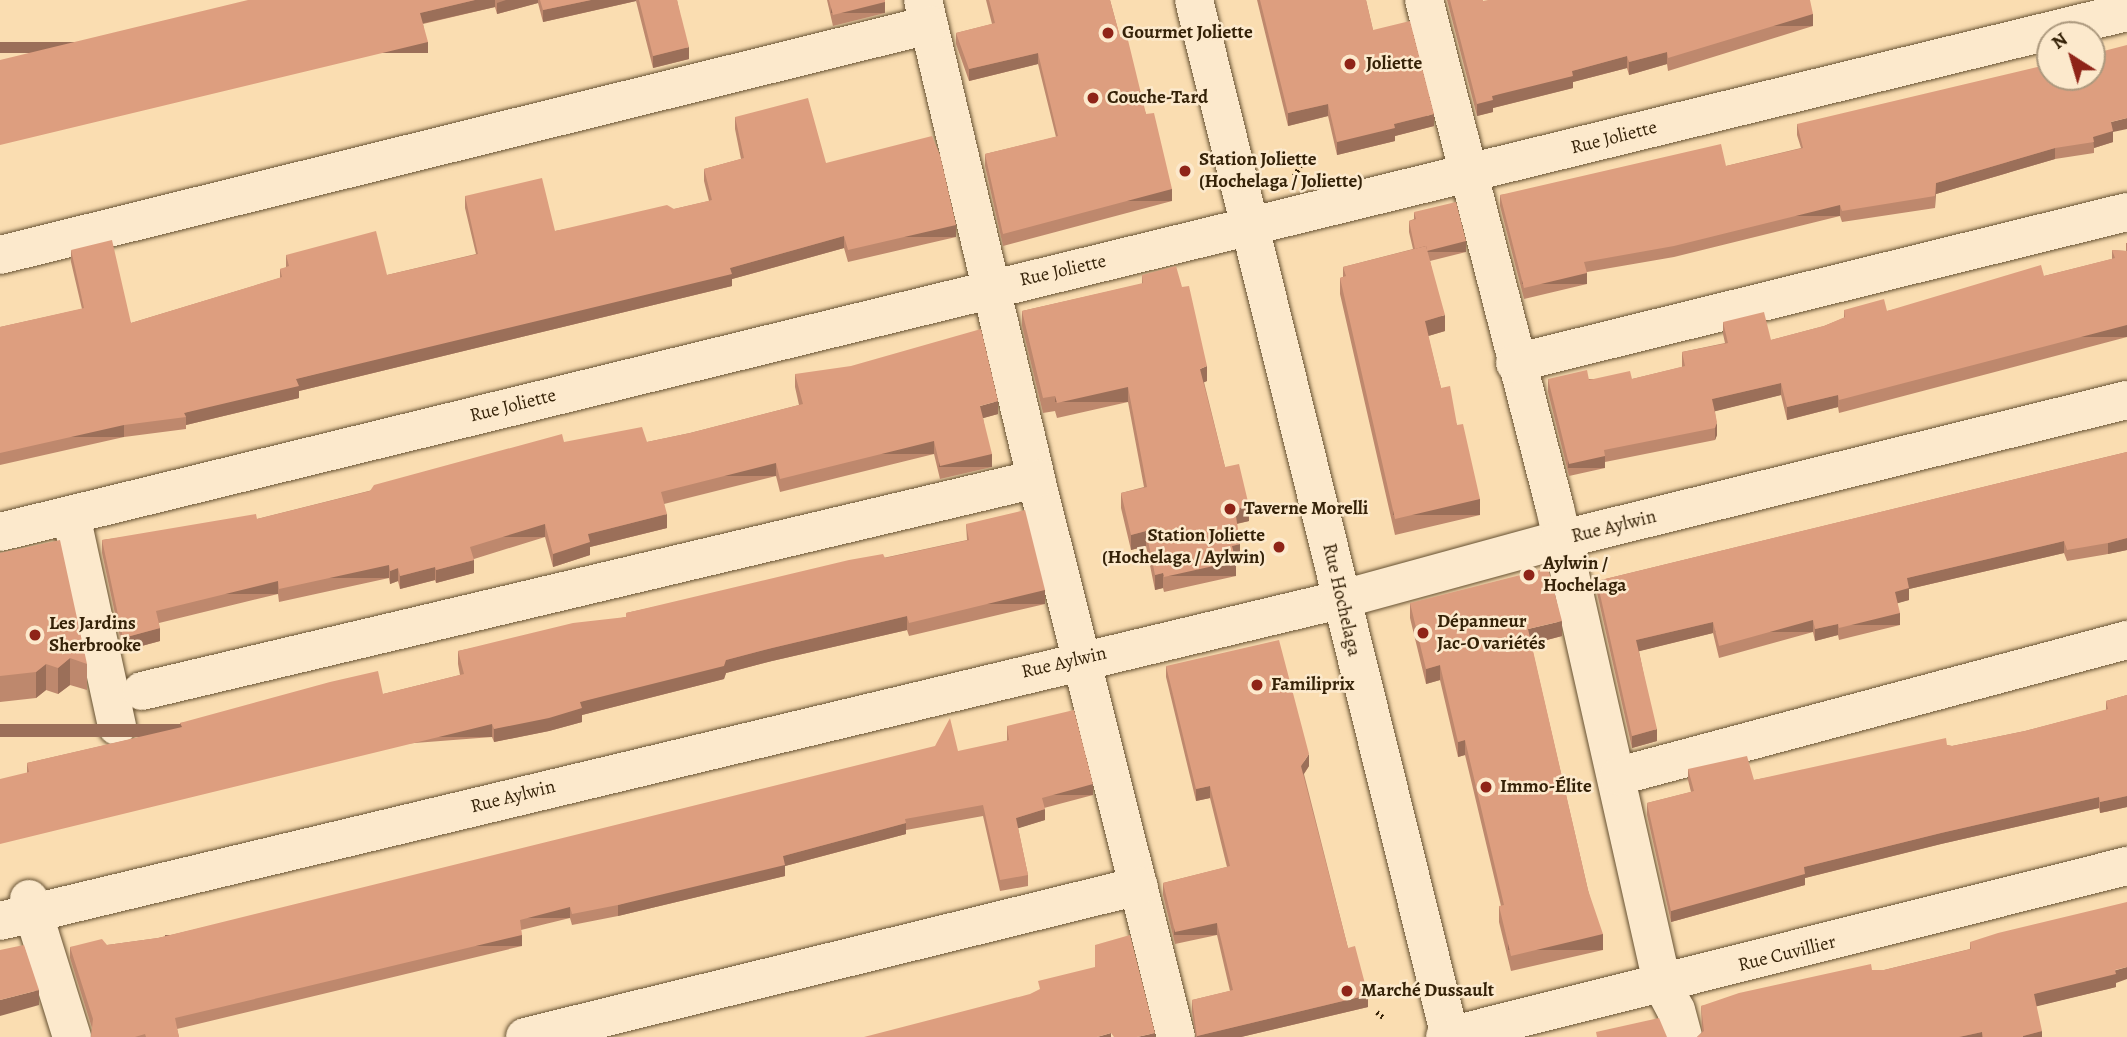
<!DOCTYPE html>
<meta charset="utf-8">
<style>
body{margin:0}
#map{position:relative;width:2127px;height:1037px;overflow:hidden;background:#faddb1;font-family:Alegreya,serif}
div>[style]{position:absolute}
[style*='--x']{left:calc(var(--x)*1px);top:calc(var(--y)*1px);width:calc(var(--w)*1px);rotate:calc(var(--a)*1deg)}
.path>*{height:4.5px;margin-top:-2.25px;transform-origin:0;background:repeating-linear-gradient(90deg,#352208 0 2px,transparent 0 5.5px)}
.roads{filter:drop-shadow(0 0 2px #665132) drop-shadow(0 0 2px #665132)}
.minor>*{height:38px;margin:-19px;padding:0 19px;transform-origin:19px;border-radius:19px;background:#fce9cc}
.wall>*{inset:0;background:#be886d}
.shaded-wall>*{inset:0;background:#9b6f59;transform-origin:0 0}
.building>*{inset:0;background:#dd9e7f}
.dots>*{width:19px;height:19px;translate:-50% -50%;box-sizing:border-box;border:4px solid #fce9cc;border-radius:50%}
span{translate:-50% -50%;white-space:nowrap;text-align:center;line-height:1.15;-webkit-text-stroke:5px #fce9cc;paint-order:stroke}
.poi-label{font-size:19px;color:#352208;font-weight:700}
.left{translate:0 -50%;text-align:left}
.right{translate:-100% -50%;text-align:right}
.street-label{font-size:19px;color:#352208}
.north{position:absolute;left:2036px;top:21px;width:70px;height:70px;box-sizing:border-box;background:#fce9cc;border:2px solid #ac997e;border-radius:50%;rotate:323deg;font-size:19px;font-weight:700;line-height:28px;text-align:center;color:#352208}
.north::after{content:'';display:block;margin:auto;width:24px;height:32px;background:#8f2418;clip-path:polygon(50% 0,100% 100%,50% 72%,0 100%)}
</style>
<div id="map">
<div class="path">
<div style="--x:1294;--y:176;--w:12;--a:-59"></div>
<div style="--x:1377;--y:1012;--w:8;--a:40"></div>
</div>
<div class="roads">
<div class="minor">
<div style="--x:923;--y:0;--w:492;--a:76.7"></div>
<div style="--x:1036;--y:479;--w:575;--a:75.92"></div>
<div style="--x:1194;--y:0;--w:1068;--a:76.13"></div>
<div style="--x:1424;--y:0;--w:525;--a:75.54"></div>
<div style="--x:1555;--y:508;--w:490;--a:77.3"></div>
<div style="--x:1663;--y:986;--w:27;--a:62"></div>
<div style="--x:1676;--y:1010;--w:28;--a:75"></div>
<div style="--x:0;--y:255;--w:957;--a:-13.91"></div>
<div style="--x:1515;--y:363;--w:630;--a:-13.86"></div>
<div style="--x:71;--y:515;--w:216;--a:77.7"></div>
<div style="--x:0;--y:532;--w:2190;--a:-13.74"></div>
<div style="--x:142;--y:691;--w:919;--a:-13.34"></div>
<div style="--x:1619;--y:776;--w:526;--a:-14.99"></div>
<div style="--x:29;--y:899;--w:145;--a:72.7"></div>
<div style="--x:0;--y:921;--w:1377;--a:-13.48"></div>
<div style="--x:1339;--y:600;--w:228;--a:-15.3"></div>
<div style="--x:1559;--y:540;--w:585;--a:-13.85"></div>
<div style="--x:525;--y:1037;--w:632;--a:-13.82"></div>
<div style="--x:1445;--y:1037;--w:703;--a:-14.08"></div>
</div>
</div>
<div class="wall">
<div style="clip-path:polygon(248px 0,677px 0,689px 59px,653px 68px,636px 1px,543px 22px,538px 3px,497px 14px,495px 7px,423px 24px,428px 53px)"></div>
<div style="clip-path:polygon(827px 0,885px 0,885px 13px,833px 26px)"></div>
<div style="clip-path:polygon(986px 0,1110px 0,1120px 37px,1146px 114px,1172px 201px,1003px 246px,985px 166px,985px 154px,1056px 137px,1038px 64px,969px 81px,956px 44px,956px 33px,992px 24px)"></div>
<div style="clip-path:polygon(1257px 0,1366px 0,1373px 30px,1434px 126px,1395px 136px,1395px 141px,1337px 155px,1328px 116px,1288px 126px)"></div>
<div style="clip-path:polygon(1447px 0,1483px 0,1483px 1px,1813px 26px,1668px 71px,1667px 64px,1629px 75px,1627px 68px,1573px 82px,1573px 88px,1493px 108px,1493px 112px,1477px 116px)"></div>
<div style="clip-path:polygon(735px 117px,826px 163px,956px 237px,848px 262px,844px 248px,732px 279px,732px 286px,299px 391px,299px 398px,186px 425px,186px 429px,124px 437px,0 465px,0 327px,82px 309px,71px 262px,71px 250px,131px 323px,280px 278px,280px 269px,286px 268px,286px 255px,387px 275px,476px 254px,465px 208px,465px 196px,555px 231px,674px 209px,709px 201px,704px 181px,704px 169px,741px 159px,735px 129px)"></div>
<div style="clip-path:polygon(1797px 124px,2113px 132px,2113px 142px,2094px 148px,2094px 153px,2055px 159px,1936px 194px,1935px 208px,1842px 222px,1840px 216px,1674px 257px,1587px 272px,1587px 284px,1524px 299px,1500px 206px,1500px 195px,1726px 166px,1801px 148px,1797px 135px)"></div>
<div style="clip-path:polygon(1414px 212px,1466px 252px,1430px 261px,1445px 331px,1428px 336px,1441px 388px,1457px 425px,1480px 515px,1395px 535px,1340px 294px,1340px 278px,1343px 277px,1343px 267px,1413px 249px,1409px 232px,1409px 221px,1414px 219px)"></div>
<div style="clip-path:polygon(2126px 243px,2127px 243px,2127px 337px,1839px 413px,1838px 407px,1787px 420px,1781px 395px,1715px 411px,1717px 435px,1715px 440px,1605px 462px,1605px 468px,1569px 476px,1548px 392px,1548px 379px,1632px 379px,1682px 367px,1682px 352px,1725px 343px,1723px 334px,1723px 322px,1771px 340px,1824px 326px,1844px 318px,1844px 310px,1887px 311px,2044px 276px,2112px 259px,2112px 250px,2126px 251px)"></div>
<div style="clip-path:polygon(1142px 275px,1207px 381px,1204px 382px,1225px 467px,1249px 521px,1237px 524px,1240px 559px,1236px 560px,1236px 576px,1164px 592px,1163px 588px,1155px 590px,1146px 546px,1131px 550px,1121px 508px,1121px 493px,1144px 487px,1128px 402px,1057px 418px,1055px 411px,1043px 413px,1022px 326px,1022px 311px,1142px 284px)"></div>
<div style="clip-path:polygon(795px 374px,998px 414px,983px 418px,992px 467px,940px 479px,934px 454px,780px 492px,776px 476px,664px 504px,667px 528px,590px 547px,590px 555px,553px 567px,545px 537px,474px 559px,474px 573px,436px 583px,435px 580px,400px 589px,398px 581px,390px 584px,389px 578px,279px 602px,278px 594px,159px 623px,160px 641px,123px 651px,102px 553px,102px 540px,257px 519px,564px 442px,647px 442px,690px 433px,799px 405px,795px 387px)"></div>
<div style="clip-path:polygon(2127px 452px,2127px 550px,2108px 554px,2067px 561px,2064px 553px,1909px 589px,1909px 600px,1897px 603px,1900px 625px,1839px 640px,1838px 635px,1815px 641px,1813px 632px,1719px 658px,1713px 633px,1639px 651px,1657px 741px,1632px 748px,1597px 593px,1597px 581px)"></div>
<div style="clip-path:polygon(966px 524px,1045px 604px,909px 636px,907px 630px,772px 661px,726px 673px,724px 679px,582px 715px,582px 722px,549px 731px,494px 742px,492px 737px,27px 773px,27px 763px,180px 728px,180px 723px,383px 694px,460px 675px,458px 664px,458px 651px,626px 617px,626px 613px,967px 540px)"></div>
<div style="clip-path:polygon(0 553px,87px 664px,87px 690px,70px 685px,58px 694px,46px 690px,36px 698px,0 702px)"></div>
<div style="clip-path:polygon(1410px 603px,1562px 636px,1531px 644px,1588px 890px,1603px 950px,1511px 971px,1499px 922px,1499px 906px,1501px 906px,1465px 755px,1458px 757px,1440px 680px,1426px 684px,1410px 618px)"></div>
<div style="clip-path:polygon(1166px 666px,1309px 766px,1304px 774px,1348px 948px,1368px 1007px,1241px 1037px,1196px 1037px,1192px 1012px,1192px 1000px,1230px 991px,1217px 935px,1175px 944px,1163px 895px,1163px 883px,1227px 867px,1210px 798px,1196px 801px,1166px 677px)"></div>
<div style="clip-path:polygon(2127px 695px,2127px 807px,2100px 813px,2099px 808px,1941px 844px,1805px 878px,1805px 885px,1671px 922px,1647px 815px,1647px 803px,1691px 792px,1688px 780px,1688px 769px,1754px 780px,1947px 745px,1952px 746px,2025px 731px,2106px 710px,2106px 701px)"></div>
<div style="clip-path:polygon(1007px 726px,1093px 795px,1044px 808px,1045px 820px,1018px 828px,1028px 875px,1028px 886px,1000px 891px,983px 816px,906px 830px,906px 834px,785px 866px,785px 876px,618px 916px,572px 925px,570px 918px,521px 930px,522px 946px,177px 1029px,179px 1037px,91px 1037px,92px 1028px,70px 958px,70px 947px,107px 945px,158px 938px,1007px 741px)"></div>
<div style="clip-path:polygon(1970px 942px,2116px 983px,2116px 987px,2036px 1006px,2042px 1037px,1697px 1037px,1702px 1032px,1701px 1006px,1872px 970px,1884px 970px,1970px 949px)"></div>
</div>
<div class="shaded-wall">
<div style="clip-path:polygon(475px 0,495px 0,495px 7px,420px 24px,420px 13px)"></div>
<div style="clip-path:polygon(506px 0,538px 0,538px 3px,497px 14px,497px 3px)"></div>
<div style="clip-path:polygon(591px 0,636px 0,636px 1px,543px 22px,543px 10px)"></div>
<div style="left:885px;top:2px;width:11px;height:54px;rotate:90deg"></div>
<div style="left:1813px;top:14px;width:12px;height:152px;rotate:90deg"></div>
<div style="left:428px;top:42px;width:11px;height:440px;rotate:90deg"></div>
<div style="clip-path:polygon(689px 47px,689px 59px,653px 68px,653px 56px)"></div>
<div style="clip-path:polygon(1667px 52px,1667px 64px,1629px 75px,1629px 62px)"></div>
<div style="clip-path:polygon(1038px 53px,1038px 64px,969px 81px,969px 69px)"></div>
<div style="clip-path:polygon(1627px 56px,1627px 68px,1573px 82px,1573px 88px,1493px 108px,1493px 112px,1477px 116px,1477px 104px,1492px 96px,1572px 71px)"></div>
<div style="clip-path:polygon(1328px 104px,1328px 116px,1288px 126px,1288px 113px)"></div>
<div style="clip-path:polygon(1434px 114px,1434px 126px,1395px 136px,1395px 141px,1337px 155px,1337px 142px,1394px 124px)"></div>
<div style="clip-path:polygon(2127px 118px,2127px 129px,2113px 132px,2113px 142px,2094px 148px,2093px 137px,2111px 122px)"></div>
<div style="clip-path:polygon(2055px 148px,2055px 159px,1936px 194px,1935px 208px,1936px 183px)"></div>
<div style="left:1172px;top:189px;width:12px;height:175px;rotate:90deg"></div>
<div style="left:1840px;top:205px;width:11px;height:171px;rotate:90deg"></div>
<div style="left:956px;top:225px;width:12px;height:111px;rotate:90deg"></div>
<div style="clip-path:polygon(844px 236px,844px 248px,732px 279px,732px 286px,299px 391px,299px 398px,186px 425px,186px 417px,184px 413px,296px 379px,730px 268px)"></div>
<div style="left:1466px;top:241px;width:11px;height:50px;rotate:90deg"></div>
<div style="left:1587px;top:273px;width:11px;height:65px;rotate:90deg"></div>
<div style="clip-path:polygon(1445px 315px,1445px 331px,1425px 337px,1425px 321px)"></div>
<div style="left:2127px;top:325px;width:12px;height:298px;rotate:90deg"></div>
<div style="clip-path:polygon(1207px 366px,1207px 381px,1200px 384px,1200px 369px)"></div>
<div style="clip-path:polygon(1781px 383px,1781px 395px,1712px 412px,1712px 399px)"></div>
<div style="left:1128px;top:387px;width:15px;height:73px;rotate:90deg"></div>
<div style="clip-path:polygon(1838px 395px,1838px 407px,1787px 420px,1787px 407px)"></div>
<div style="clip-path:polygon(998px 401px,998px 414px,980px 419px,980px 406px)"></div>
<div style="clip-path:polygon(1717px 422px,1717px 435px,1715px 440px,1715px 428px)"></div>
<div style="left:124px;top:425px;width:12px;height:127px;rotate:90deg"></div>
<div style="left:934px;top:441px;width:13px;height:159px;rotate:90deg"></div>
<div style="left:992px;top:454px;width:13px;height:53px;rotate:90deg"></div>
<div style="left:1605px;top:456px;width:12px;height:37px;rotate:90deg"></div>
<div style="left:776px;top:463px;width:13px;height:119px;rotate:90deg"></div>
<div style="left:1480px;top:499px;width:16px;height:87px;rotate:90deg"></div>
<div style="clip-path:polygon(1249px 506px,1249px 521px,1235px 524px,1235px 509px)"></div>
<div style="clip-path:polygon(667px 514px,667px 528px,590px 547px,590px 555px,553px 567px,553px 554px,588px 534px)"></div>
<div style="left:545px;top:524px;width:13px;height:78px;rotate:90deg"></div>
<div style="clip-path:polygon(1146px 531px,1146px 546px,1131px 550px,1131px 535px)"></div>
<div style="clip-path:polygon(2127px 538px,2127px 550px,2108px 554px,2108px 543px)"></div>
<div style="clip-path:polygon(2064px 541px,2064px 553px,1909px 589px,1909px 600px,1895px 604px,1895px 592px,1907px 578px)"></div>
<div style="clip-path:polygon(1240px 544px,1240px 559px,1232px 561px,1232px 546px)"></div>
<div style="clip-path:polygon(474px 560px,474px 573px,436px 583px,436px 570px)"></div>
<div style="left:1236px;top:561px;width:15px;height:74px;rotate:90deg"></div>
<div style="left:389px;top:565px;width:13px;height:113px;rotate:90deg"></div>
<div style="clip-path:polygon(435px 567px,435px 580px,400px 589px,400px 576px)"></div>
<div style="clip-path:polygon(398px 568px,398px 581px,390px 584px,390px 571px)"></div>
<div style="clip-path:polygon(1163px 573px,1163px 588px,1155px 590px,1155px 575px)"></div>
<div style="left:278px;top:581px;width:13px;height:126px;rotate:90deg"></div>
<div style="left:1045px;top:590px;width:14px;height:140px;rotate:90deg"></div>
<div style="left:1900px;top:613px;width:12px;height:63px;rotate:90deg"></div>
<div style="clip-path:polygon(907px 616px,907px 630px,772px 661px,726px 673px,724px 679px,582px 715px,582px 722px,549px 731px,494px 742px,494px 729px,580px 702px,726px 660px,772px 648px)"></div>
<div style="left:1813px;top:620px;width:12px;height:98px;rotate:90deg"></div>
<div style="clip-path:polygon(1562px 621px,1562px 636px,1528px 645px,1528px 629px)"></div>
<div style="clip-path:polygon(1713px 622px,1713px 633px,1636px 652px,1636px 640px)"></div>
<div style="clip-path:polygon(1838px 624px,1838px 635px,1815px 641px,1815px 629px)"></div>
<div style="clip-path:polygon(160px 628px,160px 641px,123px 651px,123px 638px)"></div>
<div style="clip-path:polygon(70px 658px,70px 685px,58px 694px,58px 668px)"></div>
<div style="clip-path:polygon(46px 664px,46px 690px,36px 698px,36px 672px)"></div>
<div style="clip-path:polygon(1440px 665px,1440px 680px,1426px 684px,1426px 669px)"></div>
<div style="left:492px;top:724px;width:13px;height:506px;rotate:90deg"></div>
<div style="clip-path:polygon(1657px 729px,1657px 741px,1632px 748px,1632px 736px)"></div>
<div style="clip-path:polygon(1465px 740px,1465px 755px,1458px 757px,1458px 742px)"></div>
<div style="clip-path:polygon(1309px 754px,1309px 766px,1301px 778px,1301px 766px)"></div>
<div style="left:1093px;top:784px;width:11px;height:53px;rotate:90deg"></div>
<div style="clip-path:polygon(1210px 786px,1210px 798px,1196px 801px,1196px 789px)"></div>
<div style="clip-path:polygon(2127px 796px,2127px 807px,2100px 813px,2100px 802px)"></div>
<div style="clip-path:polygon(2099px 797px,2099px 808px,1941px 844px,1805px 878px,1805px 885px,1671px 922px,1671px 911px,1804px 867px,1941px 833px)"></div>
<div style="clip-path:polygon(1045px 809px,1045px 820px,1016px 829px,1016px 818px)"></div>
<div style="clip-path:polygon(906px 823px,906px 834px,785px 866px,785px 876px,618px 916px,618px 905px,783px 856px)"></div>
<div style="left:570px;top:907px;width:11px;height:52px;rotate:90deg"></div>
<div style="left:1217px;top:923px;width:12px;height:43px;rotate:90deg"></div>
<div style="left:1603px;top:934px;width:16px;height:95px;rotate:90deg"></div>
<div style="left:522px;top:935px;width:11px;height:357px;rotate:90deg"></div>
<div style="clip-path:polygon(2127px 967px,2127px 979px,2116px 983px,2116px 987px,2034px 1007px,2034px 994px)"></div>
<div style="clip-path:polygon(39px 990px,39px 1005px,0 1016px,0 1000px)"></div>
<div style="clip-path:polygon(1368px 995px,1368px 1007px,1241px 1037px,1197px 1037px,1197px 1036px)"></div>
<div style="clip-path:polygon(2042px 1031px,2042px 1037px,2023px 1037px,2023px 1036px)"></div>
<div style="clip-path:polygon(1982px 1032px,1982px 1037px,1959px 1037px)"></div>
<div style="clip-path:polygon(1111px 1033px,1111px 1037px,1097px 1037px)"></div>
<div style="clip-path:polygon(1155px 1033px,1155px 1037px,1137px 1037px)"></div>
</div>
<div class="building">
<div style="clip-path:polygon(248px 0,475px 0,420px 13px,428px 42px,0 145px,0 60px)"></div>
<div style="clip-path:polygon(540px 0,591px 0,543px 10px)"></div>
<div style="clip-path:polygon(639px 0,677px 0,689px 47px,653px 56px)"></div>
<div style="clip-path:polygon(829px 0,885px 0,885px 2px,833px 15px)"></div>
<div style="clip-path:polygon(989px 0,1110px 0,1120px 37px,1127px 36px,1146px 114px,1154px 113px,1172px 189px,1003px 234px,985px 154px,1058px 136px,1038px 53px,969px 69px,956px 33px,995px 23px)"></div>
<div style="clip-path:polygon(1260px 0,1366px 0,1373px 30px,1410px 21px,1434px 114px,1394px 124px,1395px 128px,1337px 142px,1328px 104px,1288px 113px)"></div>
<div style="clip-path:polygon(1450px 0,1483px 0,1483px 1px,1488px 0,1810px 0,1813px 14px,1668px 58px,1667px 52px,1629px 62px,1627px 56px,1572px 71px,1573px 76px,1492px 96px,1493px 100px,1477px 104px)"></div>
<div style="clip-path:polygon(2127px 45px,2127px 118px,2111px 122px,2113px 131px,2093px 137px,2094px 142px,2055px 148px,1936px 183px,1935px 196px,1842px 211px,1840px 205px,1674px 246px,1584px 262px,1587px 273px,1524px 288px,1500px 195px,1721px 144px,1726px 166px,1803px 148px,1797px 124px,2050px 64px,2050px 77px,2092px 77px,2092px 54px)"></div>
<div style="clip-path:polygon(808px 98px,826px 163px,932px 136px,940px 155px,956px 225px,848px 250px,844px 236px,730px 268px,732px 274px,296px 379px,299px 386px,184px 413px,186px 417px,124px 425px,0 453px,0 327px,84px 308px,71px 250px,112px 240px,131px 323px,282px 277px,280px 269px,289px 266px,286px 255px,376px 231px,387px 275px,478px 254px,465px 196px,542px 178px,555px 231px,667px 205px,674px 209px,712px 200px,704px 169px,744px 158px,735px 117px)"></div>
<div style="clip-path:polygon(1456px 202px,1466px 241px,1427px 251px,1426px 246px,1415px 249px,1409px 221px,1416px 219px,1414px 212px)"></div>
<div style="clip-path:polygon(1426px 246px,1445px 315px,1425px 321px,1441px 388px,1450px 386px,1457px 425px,1463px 424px,1480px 499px,1395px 519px,1340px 278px,1346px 276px,1343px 267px)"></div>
<div style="clip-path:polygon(2112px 250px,2127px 251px,2127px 325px,1839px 400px,1838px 395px,1787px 407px,1781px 383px,1712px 399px,1717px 422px,1715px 428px,1604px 450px,1605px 456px,1569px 464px,1548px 379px,1587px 370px,1589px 380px,1630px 371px,1632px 379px,1685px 366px,1682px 352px,1728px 343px,1723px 322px,1764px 312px,1771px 340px,1824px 326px,1845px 317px,1844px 310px,1884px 299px,1887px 311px,2041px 265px,2044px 276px,2115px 258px)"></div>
<div style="clip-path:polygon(1176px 266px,1182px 287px,1189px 286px,1207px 366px,1200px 369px,1225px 467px,1239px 464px,1249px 506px,1235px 509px,1240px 544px,1232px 546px,1236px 561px,1164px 577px,1163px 573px,1155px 575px,1146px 531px,1131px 535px,1121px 493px,1147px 487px,1128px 387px,1057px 403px,1055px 396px,1043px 398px,1022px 311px,1143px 283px,1142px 275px)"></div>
<div style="clip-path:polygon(981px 329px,998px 401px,980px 406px,992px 454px,940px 466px,934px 441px,780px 479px,776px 463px,661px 492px,667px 514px,588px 534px,590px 542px,553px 554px,545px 524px,470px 547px,474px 560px,436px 570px,435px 567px,400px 576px,398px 568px,390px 571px,389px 565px,279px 589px,278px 581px,156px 611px,160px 628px,123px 638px,102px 540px,256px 514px,257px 519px,370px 491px,374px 485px,562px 434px,564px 442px,642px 427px,647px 442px,690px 433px,803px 404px,795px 374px,851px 366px)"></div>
<div style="clip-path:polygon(2127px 452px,2127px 538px,2108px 543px,2067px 550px,2064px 541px,1907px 578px,1909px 588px,1895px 592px,1900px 613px,1839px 628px,1838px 624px,1815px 629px,1813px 620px,1719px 646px,1713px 622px,1636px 640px,1657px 729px,1632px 736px,1597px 581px)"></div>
<div style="clip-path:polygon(1025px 510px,1045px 590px,909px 623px,907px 616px,772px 648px,726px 660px,724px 666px,580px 702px,582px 708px,549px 718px,494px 729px,492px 724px,0 844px,0 779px,29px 772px,27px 763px,182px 727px,180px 723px,330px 682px,378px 671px,383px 694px,464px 674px,458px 651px,573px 623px,626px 617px,626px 613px,849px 560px,883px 554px,885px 558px,969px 540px,966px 524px)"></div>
<div style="clip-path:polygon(60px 540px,87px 664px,70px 658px,58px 668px,46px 664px,36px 672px,0 676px,0 553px)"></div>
<div style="clip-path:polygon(1548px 568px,1562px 621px,1528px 629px,1588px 890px,1603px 934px,1511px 956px,1499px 906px,1504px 905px,1465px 740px,1458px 742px,1440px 665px,1426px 669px,1410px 603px)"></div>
<div style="clip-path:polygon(1279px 640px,1309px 754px,1301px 766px,1348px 948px,1355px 946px,1368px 995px,1197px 1036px,1192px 1000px,1233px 990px,1217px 923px,1175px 932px,1163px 883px,1230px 866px,1210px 786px,1196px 789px,1166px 666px)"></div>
<div style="clip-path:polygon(2127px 695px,2127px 796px,2100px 802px,2099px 797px,1941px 833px,1804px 867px,1805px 874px,1671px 911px,1647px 803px,1694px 791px,1688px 769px,1747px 756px,1754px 780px,1946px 738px,1947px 745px,1952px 746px,2025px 731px,2108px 709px,2106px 701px)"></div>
<div style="clip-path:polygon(1074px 710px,1093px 784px,1042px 798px,1045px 809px,1016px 818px,1028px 875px,1000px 880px,983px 805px,905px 819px,906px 823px,783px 856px,785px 865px,618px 905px,572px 914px,570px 907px,520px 920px,522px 935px,175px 1018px,179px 1037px,146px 1037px,145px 1034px,135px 1037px,91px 1037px,93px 1019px,70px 947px,102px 939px,107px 945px,158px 938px,935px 746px,950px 718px,958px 751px,1009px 740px,1007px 726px)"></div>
<div style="clip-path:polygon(2127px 902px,2127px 967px,2115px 970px,2116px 974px,2034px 994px,2042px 1031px,2023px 1036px,2023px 1037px,1983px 1037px,1982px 1032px,1959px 1037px,1697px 1037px,1704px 1031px,1701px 1006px,1739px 993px,1871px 964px,1872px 970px,1884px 970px,1971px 949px,1970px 942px,1998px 933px)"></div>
<div style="clip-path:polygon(1130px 935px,1155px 1033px,1137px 1037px,1114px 1037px,1111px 1033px,1097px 1037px,864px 1037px,1030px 994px,1040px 989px,1038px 981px,1095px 967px,1095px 945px)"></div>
<div style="clip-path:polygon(24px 945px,39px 990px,0 1000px,0 950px)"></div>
<div style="clip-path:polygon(1659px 1018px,1667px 1037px,1597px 1037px,1596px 1032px)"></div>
</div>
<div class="dots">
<div style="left:1108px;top:33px;background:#8f2418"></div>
<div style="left:1350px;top:64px;background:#8f2418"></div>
<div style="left:1093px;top:98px;background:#8f2418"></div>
<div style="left:1185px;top:171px;background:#8f2418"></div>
<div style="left:1230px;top:509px;background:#8f2418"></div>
<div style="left:1279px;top:547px;background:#8f2418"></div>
<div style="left:1529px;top:575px;background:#8f2418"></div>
<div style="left:1423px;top:633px;background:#8f2418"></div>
<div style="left:35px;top:635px;background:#8f2418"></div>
<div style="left:1257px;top:685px;background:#8f2418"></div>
<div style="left:1486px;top:787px;background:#8f2418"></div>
<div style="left:1347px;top:991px;background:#8f2418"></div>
</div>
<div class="poi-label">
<span class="left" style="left:1122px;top:33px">Gourmet Joliette</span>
<span class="left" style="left:1366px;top:64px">Joliette</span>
<span class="left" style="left:1107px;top:98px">Couche-Tard</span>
<span class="left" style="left:1199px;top:171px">Station Joliette<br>(Hochelaga / Joliette)</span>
<span class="left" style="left:1244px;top:509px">Taverne Morelli</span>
<span class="right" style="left:1265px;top:547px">Station Joliette<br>(Hochelaga / Aylwin)</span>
<span class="left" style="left:1543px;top:575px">Aylwin /<br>Hochelaga</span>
<span class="left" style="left:1437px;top:633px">Dépanneur<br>Jac-O variétés</span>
<span class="left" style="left:49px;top:635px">Les Jardins<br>Sherbrooke</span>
<span class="left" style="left:1271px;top:685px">Familiprix</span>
<span class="left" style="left:1500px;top:787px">Immo-Élite</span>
<span class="left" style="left:1361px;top:991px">Marché Dussault</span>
</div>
<div class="street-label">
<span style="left:1614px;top:138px;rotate:-14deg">Rue Joliette</span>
<span style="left:1063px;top:271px;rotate:-13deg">Rue Joliette</span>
<span style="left:513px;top:406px;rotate:-14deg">Rue Joliette</span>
<span style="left:1614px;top:527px;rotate:-14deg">Rue Aylwin</span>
<span style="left:1341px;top:600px;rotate:77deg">Rue Hochelaga</span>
<span style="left:1064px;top:663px;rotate:-13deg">Rue Aylwin</span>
<span style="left:513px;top:797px;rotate:-14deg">Rue Aylwin</span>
<span style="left:1787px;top:954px;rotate:-14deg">Rue Cuvillier</span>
</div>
<div class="north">N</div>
</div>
